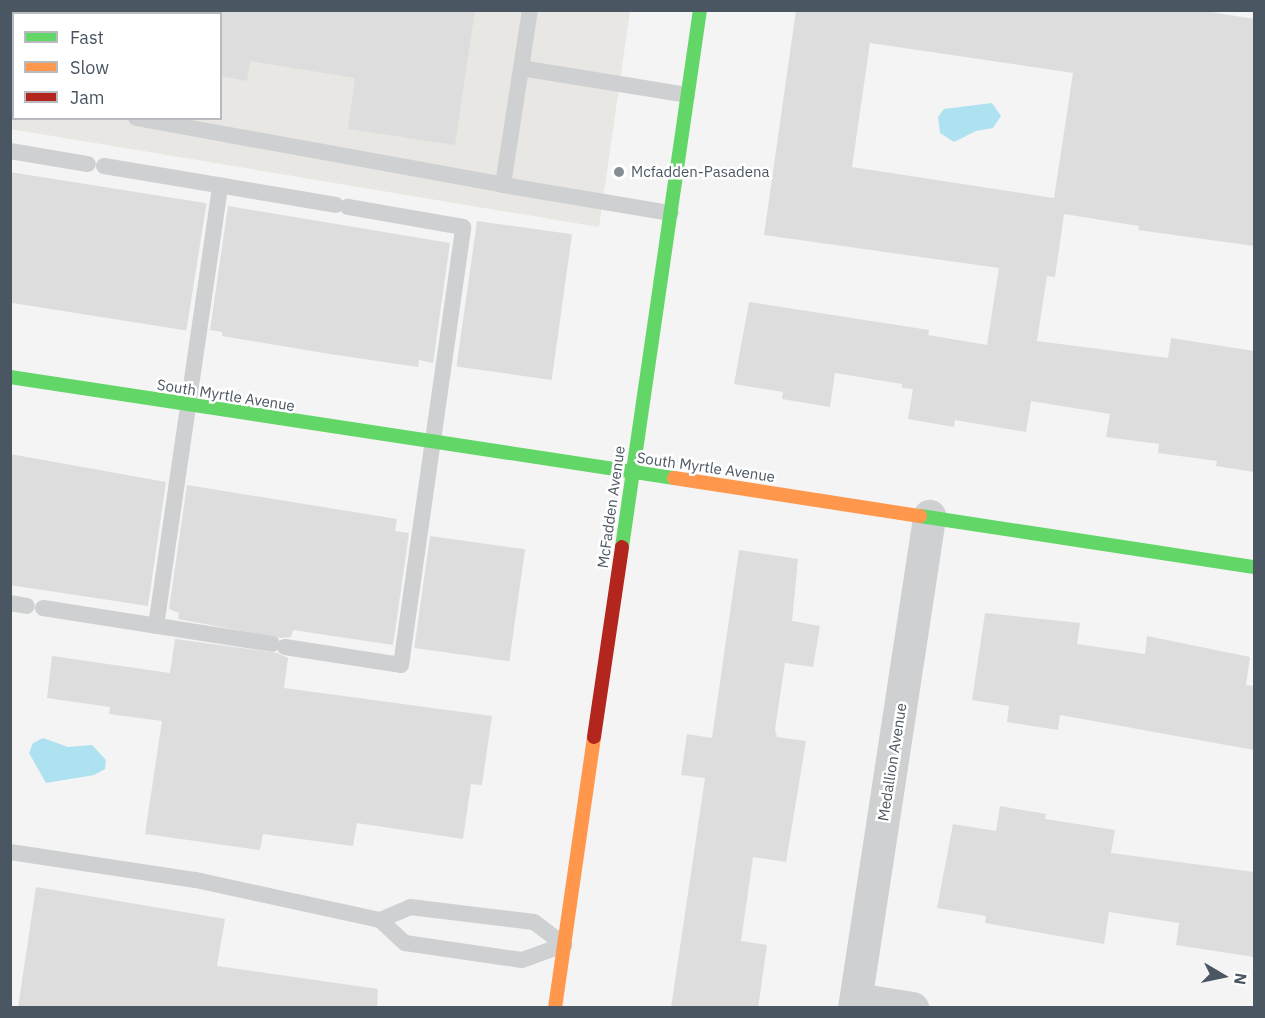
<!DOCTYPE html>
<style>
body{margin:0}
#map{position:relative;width:1265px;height:1018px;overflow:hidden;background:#f4f4f4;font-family:"IBM Plex Sans",sans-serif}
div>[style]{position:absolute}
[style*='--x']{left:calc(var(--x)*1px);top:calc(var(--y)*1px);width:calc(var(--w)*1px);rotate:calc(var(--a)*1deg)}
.commercial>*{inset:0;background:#e8e7e3}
.water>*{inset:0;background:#aee2f0}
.building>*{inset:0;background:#ddddde;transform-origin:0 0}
.lane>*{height:16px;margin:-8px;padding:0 8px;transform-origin:8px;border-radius:8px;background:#ced0d2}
.street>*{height:33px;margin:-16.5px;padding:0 16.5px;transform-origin:16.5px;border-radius:16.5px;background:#ced0d2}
.fast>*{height:14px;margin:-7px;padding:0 7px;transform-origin:7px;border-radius:7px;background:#63d668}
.slow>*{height:14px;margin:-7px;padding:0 7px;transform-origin:7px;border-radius:7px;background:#ff974d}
.jam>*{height:14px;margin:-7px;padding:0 7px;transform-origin:7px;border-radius:7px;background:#b3261e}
.dots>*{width:16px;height:16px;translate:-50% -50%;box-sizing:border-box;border:3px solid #fff;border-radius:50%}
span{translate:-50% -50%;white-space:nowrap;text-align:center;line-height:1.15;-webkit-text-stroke:5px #fff;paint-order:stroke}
.poi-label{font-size:15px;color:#4a5661}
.left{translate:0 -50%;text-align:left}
.street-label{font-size:15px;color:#4a5661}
.frame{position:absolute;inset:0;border:12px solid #4a5661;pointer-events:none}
.legend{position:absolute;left:12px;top:12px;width:210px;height:108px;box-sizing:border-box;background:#fff;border:2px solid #b7bbc0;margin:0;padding:8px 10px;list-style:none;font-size:18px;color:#4a5661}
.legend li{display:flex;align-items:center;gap:12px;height:30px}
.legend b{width:30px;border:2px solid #b7bbc0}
.north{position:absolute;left:1193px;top:946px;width:60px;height:60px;-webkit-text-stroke:4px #fff;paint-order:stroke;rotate:99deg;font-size:16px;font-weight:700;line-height:24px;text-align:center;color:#4a5661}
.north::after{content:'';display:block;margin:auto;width:21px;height:27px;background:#4a5661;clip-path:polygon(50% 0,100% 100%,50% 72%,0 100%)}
</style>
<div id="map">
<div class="commercial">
<div style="clip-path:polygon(evenodd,10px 11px,630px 11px,599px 227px,11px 129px,10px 11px,14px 14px,220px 14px,220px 118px,14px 118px,14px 14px)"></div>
</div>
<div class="water">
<div style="clip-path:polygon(992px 103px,1001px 116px,993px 128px,976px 131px,954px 142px,940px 133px,938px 117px,944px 109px)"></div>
<div style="clip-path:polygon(43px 738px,68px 747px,92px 745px,106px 760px,105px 769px,94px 775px,46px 783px,29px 753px,33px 743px)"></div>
</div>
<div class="building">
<div style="clip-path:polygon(220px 10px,475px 10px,455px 145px,348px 129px,355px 78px,250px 61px,247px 81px,220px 76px)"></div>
<div style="clip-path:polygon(evenodd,796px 10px,1199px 10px,1254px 19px,1254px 246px,1138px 230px,1139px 226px,1064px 214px,1055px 277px,1047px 276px,1037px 341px,1168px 358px,1171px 338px,1254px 351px,1254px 472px,1216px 466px,1217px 461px,1158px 453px,1159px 444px,1106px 437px,1110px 414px,1031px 401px,1026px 432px,955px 420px,954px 427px,908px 419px,913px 389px,902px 388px,902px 384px,835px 373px,830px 407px,782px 399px,783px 392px,734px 384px,749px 302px,929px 330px,928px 335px,987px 345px,999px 268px,764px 235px,796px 10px,870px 43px,1073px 73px,1054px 198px,852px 167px,870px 43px)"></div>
<div style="left:10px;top:172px;width:199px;height:129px;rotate:9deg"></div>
<div style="clip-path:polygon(228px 206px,450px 243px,433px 363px,419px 360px,418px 367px,330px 354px,222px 336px,222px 332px,210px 330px)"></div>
<div style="left:477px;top:221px;width:96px;height:147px;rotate:8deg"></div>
<div style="clip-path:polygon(10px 454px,166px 482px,148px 606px,10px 585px)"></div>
<div style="clip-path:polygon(187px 485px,397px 519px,395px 531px,409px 533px,393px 645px,293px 630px,291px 637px,280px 638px,178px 619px,179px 613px,169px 609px)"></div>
<div style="left:430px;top:536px;width:96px;height:113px;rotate:8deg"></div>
<div style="clip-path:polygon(739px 550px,798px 559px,792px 621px,820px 626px,813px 667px,785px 663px,775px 729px,777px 737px,806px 741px,786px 862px,753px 857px,741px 941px,767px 945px,758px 1008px,671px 1008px,705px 778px,681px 775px,687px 734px,712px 738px)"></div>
<div style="clip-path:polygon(985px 613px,1080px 623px,1077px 644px,1145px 654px,1147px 636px,1250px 657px,1246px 685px,1254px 686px,1254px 750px,1060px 715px,1058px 730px,1007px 722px,1009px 706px,972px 700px)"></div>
<div style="clip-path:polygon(175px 639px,277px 653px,288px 658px,284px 688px,492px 716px,482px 785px,471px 784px,463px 839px,357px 823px,353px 846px,263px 834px,260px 850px,145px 834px,162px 721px,109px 714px,110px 707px,47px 698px,52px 656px,170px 673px)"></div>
<div style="clip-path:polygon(1000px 806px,1046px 814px,1045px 819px,1115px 830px,1111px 853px,1254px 872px,1254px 957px,1176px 945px,1179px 923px,1109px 912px,1104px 944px,985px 923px,986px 916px,937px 908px,953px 824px,996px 831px)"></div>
<div style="clip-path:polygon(36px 887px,225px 919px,217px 966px,378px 989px,377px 1008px,18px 1008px)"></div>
</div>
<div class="lane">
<div style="--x:530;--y:10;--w:177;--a:98.8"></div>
<div style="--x:503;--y:185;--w:170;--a:9.5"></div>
<div style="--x:27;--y:14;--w:4;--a:-90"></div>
<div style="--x:521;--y:68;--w:168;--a:9.2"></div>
<div style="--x:136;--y:118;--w:373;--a:10.3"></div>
<div style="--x:10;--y:151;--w:79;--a:9.5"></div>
<div style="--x:104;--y:166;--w:235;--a:9.5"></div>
<div style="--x:10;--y:603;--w:17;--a:10"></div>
<div style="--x:43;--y:608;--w:232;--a:8.9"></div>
<div style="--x:156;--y:626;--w:445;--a:-81.7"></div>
<div style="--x:285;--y:647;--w:117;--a:8.8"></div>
<div style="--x:401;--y:665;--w:442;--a:-81.9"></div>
<div style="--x:463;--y:227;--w:117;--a:-170.1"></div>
<div style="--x:10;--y:852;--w:188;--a:8.6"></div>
<div style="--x:196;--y:880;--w:188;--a:12.3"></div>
<div style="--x:380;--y:920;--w:34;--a:43"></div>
<div style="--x:405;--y:943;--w:118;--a:8.3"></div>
<div style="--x:522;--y:960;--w:45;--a:-19.7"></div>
<div style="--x:380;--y:920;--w:33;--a:-23"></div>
<div style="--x:410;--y:907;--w:125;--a:6.9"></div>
<div style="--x:534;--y:922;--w:38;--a:37"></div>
</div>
<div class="street">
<div style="--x:856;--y:999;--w:57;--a:9.1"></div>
<div style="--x:854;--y:1008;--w:498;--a:-81.3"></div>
</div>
<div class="fast">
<div style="--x:10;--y:377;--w:672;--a:8.65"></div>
<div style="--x:920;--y:516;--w:338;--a:8.7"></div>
<div style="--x:622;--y:547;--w:543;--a:-81.74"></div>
</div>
<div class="slow">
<div style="--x:674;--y:478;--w:249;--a:8.8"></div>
<div style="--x:555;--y:1008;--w:274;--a:-81.8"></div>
</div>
<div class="jam">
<div style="--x:594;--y:737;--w:192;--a:-81.6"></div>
</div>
<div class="dots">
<div style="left:619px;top:172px;background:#868d94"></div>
</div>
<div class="poi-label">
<span class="left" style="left:631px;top:172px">Mcfadden-Pasadena</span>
</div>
<div class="street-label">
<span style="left:226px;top:395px;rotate:9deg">South Myrtle Avenue</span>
<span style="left:706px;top:467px;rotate:8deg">South Myrtle Avenue</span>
<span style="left:611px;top:507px;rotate:-82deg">McFadden Avenue</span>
<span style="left:892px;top:762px;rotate:-81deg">Medallion Avenue</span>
</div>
<div class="frame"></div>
<ul class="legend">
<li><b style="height:8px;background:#63d668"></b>Fast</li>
<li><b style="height:8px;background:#ff974d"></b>Slow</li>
<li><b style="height:8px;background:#b3261e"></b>Jam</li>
</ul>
<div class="north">N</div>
</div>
